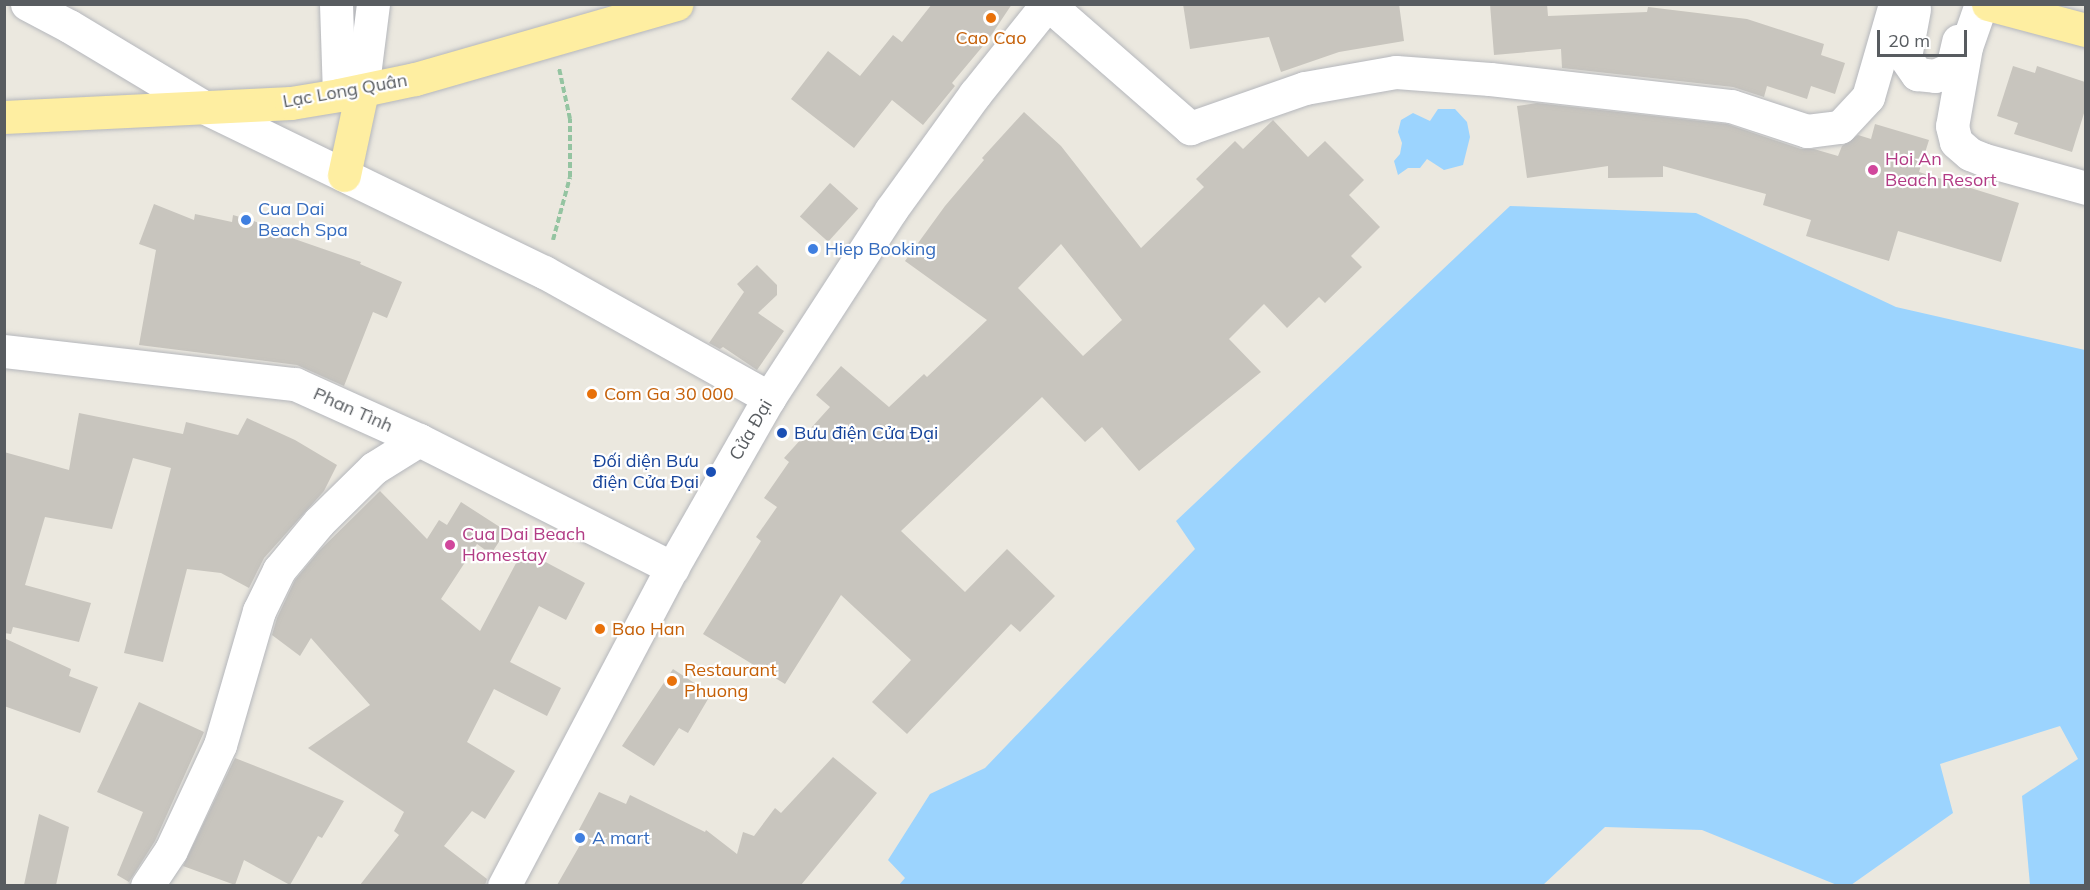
<!DOCTYPE html>
<meta charset="utf-8">
<style>
body{margin:0}
#map{position:relative;width:2090px;height:890px;overflow:hidden;background:#ebe8df;font-family:Mulish,sans-serif}
div>[style]{position:absolute}
[style*='--x']{left:calc(var(--x)*1px);top:calc(var(--y)*1px);width:calc(var(--w)*1px);rotate:calc(var(--a)*1deg)}
.water>*{inset:0;background:#9cd4fe}
.building>*{inset:0;background:#c8c5be;transform-origin:0 0}
.path>*{height:4px;margin-top:-2px;transform-origin:0;background:repeating-linear-gradient(90deg,#94c4a1 0 6px,transparent 0 9px)}
.roads{filter:drop-shadow(0 0 2px #b5b7bc) drop-shadow(0 0 2px #b5b7bc)}
.minor>*{height:33px;margin:-16.5px;padding:0 16.5px;transform-origin:16.5px;border-radius:16.5px;background:#fff}
.major>*{height:33px;margin:-16.5px;padding:0 16.5px;transform-origin:16.5px;border-radius:16.5px;background:#feeea1}
.dots>*{width:16px;height:16px;translate:-50% -50%;box-sizing:border-box;border:3px solid #fff;border-radius:50%}
span{translate:-50% -50%;white-space:nowrap;text-align:center;line-height:1.15;-webkit-text-stroke:4.5px #fff;paint-order:stroke}
.food-label{font-size:18px;color:#c56008}
.left{translate:0 -50%;text-align:left}
.street-label{font-size:18px;color:#585c60}
.hotel-label{font-size:18px;color:#b23c85}
.shop-label{font-size:18px;color:#366cbe}
.transit-label{font-size:18px;color:#164399}
.right{translate:-100% -50%;text-align:right}
.frame{position:absolute;inset:0;border:6px solid #585c60;pointer-events:none}
.scale{position:absolute;left:1877px;top:30px;width:90px;height:27px;box-sizing:border-box;border:3px solid #585c60;border-top:0;padding-left:8px;font-size:18px;line-height:21px;white-space:nowrap;color:#585c60;-webkit-text-stroke:4px #fff;paint-order:stroke}
</style>
<div id="map">
<div class="water">
<div style="clip-path:polygon(1438px 109px,1455px 109px,1467px 122px,1470px 137px,1463px 165px,1444px 170px,1427px 159px,1420px 168px,1408px 168px,1398px 175px,1394px 161px,1400px 154px,1402px 143px,1398px 132px,1401px 120px,1413px 113px,1430px 121px)"></div>
<div style="clip-path:polygon(1510px 206px,1696px 213px,1896px 307px,2085px 350px,2085px 885px,2030px 885px,2022px 796px,2078px 759px,2060px 726px,1940px 764px,1953px 813px,1851px 885px,1837px 885px,1702px 830px,1605px 827px,1543px 885px,899px 885px,905px 878px,888px 860px,930px 794px,985px 768px,1195px 549px,1176px 521px)"></div>
</div>
<div class="building">
<div style="clip-path:polygon(932px 4px,1012px 4px,988px 40px,952px 83px,955px 86px,923px 125px,892px 100px,854px 148px,791px 99px,828px 51px,860px 76px,893px 35px,902px 42px)"></div>
<div style="clip-path:polygon(1183px 4px,1399px 4px,1404px 41px,1339px 52px,1281px 72px,1269px 37px,1190px 49px)"></div>
<div style="clip-path:polygon(1490px 4px,1547px 4px,1548px 16px,1647px 12px,1648px 7px,1747px 19px,1824px 44px,1821px 55px,1845px 63px,1835px 94px,1811px 86px,1807px 99px,1767px 86px,1764px 97px,1733px 87px,1562px 68px,1561px 49px,1494px 55px)"></div>
<div style="clip-path:polygon(2013px 66px,2035px 73px,2037px 66px,2085px 82px,2085px 110px,2072px 152px,2014px 134px,2018px 123px,1997px 116px)"></div>
<div style="clip-path:polygon(1537px 103px,1727px 124px,1801px 149px,1814px 149px,1838px 156px,1842px 146px,1858px 135px,1871px 139px,1875px 124px,1929px 140px,1919px 172px,2019px 203px,2001px 262px,1898px 231px,1889px 261px,1806px 236px,1811px 220px,1763px 205px,1766px 194px,1663px 166px,1663px 177px,1608px 178px,1608px 166px,1527px 178px,1517px 106px)"></div>
<div style="clip-path:polygon(evenodd,1024px 112px,1061px 146px,1141px 248px,1204px 187px,1196px 179px,1235px 141px,1243px 149px,1273px 120px,1308px 157px,1325px 141px,1364px 180px,1349px 195px,1380px 227px,1351px 256px,1362px 267px,1325px 303px,1319px 297px,1287px 328px,1264px 304px,1229px 339px,1261px 372px,1139px 471px,1102px 427px,1085px 442px,1042px 397px,901px 531px,965px 592px,1007px 549px,1055px 596px,1020px 632px,1011px 624px,907px 734px,872px 702px,911px 660px,841px 595px,785px 684px,703px 634px,761px 541px,756px 537px,777px 507px,764px 498px,789px 462px,784px 458px,830px 407px,816px 395px,841px 366px,889px 407px,924px 374px,927px 377px,987px 320px,905px 261px,945px 206px,984px 160px,982px 158px,1024px 112px,1061px 244px,1122px 320px,1083px 356px,1018px 288px,1061px 244px)"></div>
<div style="left:830px;top:183px;width:38px;height:45px;rotate:42deg"></div>
<div style="clip-path:polygon(154px 204px,194px 220px,195px 214px,232px 222px,233px 215px,284px 230px,283px 235px,361px 262px,360px 264px,402px 282px,387px 318px,373px 312px,344px 386px,297px 365px,139px 345px,156px 250px,139px 244px)"></div>
<div style="clip-path:polygon(757px 265px,777px 285px,777px 295px,758px 313px,784px 331px,757px 370px,723px 347px,720px 349px,709px 343px,744px 292px,737px 284px)"></div>
<div style="clip-path:polygon(79px 413px,183px 434px,186px 422px,238px 435px,247px 418px,295px 440px,337px 465px,324px 491px,264px 558px,249px 588px,221px 573px,187px 569px,163px 662px,124px 653px,171px 468px,133px 458px,112px 529px,45px 517px,25px 585px,91px 603px,79px 642px,13px 627px,11px 634px,4px 633px,4px 452px,69px 470px)"></div>
<div style="clip-path:polygon(380px 491px,427px 539px,439px 520px,447px 525px,461px 502px,506px 531px,491px 554px,477px 544px,441px 599px,480px 631px,523px 550px,585px 583px,566px 620px,539px 606px,510px 662px,561px 688px,547px 716px,494px 689px,467px 742px,515px 771px,485px 819px,472px 811px,444px 846px,487px 879px,485px 885px,360px 885px,399px 835px,394px 831px,404px 812px,308px 748px,370px 705px,311px 638px,300px 656px,272px 635px,277px 618px,295px 580px,320px 550px)"></div>
<div style="clip-path:polygon(4px 638px,71px 669px,69px 676px,98px 687px,80px 733px,4px 706px)"></div>
<div style="clip-path:polygon(673px 669px,711px 694px,688px 733px,679px 728px,654px 766px,622px 746px)"></div>
<div style="clip-path:polygon(139px 702px,204px 732px,155px 841px,129px 882px,117px 875px,143px 812px,97px 792px)"></div>
<div style="clip-path:polygon(833px 757px,877px 793px,801px 885px,557px 885px,580px 845px,573px 841px,599px 792px,626px 804px,630px 795px,705px 832px,706px 830px,737px 854px,743px 832px,754px 836px,775px 808px,781px 813px)"></div>
<div style="clip-path:polygon(235px 758px,344px 801px,322px 838px,318px 836px,290px 885px,244px 860px,235px 885px,183px 866px)"></div>
<div style="clip-path:polygon(39px 814px,69px 827px,56px 885px,24px 885px)"></div>
</div>
<div class="path">
<div style="--x:553;--y:240;--w:65;--a:-74.9"></div>
<div style="--x:570;--y:177;--w:58;--a:-90"></div>
<div style="--x:570;--y:119;--w:52;--a:-102.2"></div>
</div>
<div class="roads">
<div class="minor">
<div style="--x:27;--y:4;--w:47;--a:27.6"></div>
<div style="--x:69;--y:26;--w:157;--a:31"></div>
<div style="--x:204;--y:107;--w:378;--a:25.9"></div>
<div style="--x:544;--y:272;--w:258;--a:29.2"></div>
<div style="--x:336;--y:4;--w:91;--a:88.1"></div>
<div style="--x:1048;--y:4;--w:189;--a:41.1"></div>
<div style="--x:1190;--y:128;--w:122;--a:-19.2"></div>
<div style="--x:1305;--y:88;--w:92;--a:-10"></div>
<div style="--x:1396;--y:72;--w:94;--a:4.3"></div>
<div style="--x:1490;--y:79;--w:243;--a:6.4"></div>
<div style="--x:1731;--y:106;--w:80;--a:18.2"></div>
<div style="--x:1807;--y:131;--w:33;--a:-7"></div>
<div style="--x:1840;--y:127;--w:41;--a:-47"></div>
<div style="--x:1868;--y:97;--w:97;--a:-73.8"></div>
<div style="--x:1981;--y:4;--w:46;--a:109.2"></div>
<div style="--x:1966;--y:47;--w:80;--a:100"></div>
<div style="--x:1952;--y:126;--w:16;--a:76"></div>
<div style="--x:1956;--y:142;--w:18;--a:41"></div>
<div style="--x:1970;--y:154;--w:16;--a:22"></div>
<div style="--x:1985;--y:160;--w:105;--a:15.5"></div>
<div style="--x:1914;--y:9;--w:49;--a:100.6"></div>
<div style="--x:1905;--y:57;--w:21;--a:55"></div>
<div style="--x:1917;--y:74;--w:18;--a:6"></div>
<div style="--x:1935;--y:76;--w:19;--a:-25"></div>
<div style="--x:1952;--y:68;--w:28;--a:-77"></div>
<div style="--x:362;--y:91;--w:88;--a:-82.8"></div>
<div style="--x:4;--y:351;--w:293;--a:6.5"></div>
<div style="--x:295;--y:384;--w:136;--a:24.3"></div>
<div style="--x:419;--y:440;--w:284;--a:26.8"></div>
<div style="--x:147;--y:886;--w:43;--a:-56.3"></div>
<div style="--x:171;--y:850;--w:116;--a:-65"></div>
<div style="--x:220;--y:745;--w:140;--a:-73.8"></div>
<div style="--x:259;--y:611;--w:46;--a:-64"></div>
<div style="--x:279;--y:570;--w:62;--a:-50.2"></div>
<div style="--x:319;--y:522;--w:77;--a:-44.5"></div>
<div style="--x:374;--y:468;--w:53;--a:-31.9"></div>
<div style="--x:504;--y:886;--w:360;--a:-62.2"></div>
<div style="--x:672;--y:568;--w:196;--a:-60.3"></div>
<div style="--x:769;--y:398;--w:224;--a:-57"></div>
<div style="--x:891;--y:210;--w:143;--a:-54.1"></div>
<div style="--x:975;--y:94;--w:115;--a:-51.3"></div>
</div>
<div class="major">
<div style="--x:1988;--y:4;--w:101;--a:14.9"></div>
<div style="--x:4;--y:117;--w:287;--a:-2.8"></div>
<div style="--x:291;--y:103;--w:49;--a:-9.5"></div>
<div style="--x:339;--y:95;--w:78;--a:-11.9"></div>
<div style="--x:415;--y:79;--w:272;--a:-16"></div>
<div style="--x:344;--y:175;--w:86;--a:-77.9"></div>
</div>
</div>
<div class="dots">
<div style="left:991px;top:18px;background:#e8710a"></div>
<div style="left:1873px;top:170px;background:#d1479c"></div>
<div style="left:246px;top:220px;background:#3f7fe0"></div>
<div style="left:813px;top:249px;background:#3f7fe0"></div>
<div style="left:592px;top:394px;background:#e8710a"></div>
<div style="left:782px;top:433px;background:#1a4fb4"></div>
<div style="left:711px;top:472px;background:#1a4fb4"></div>
<div style="left:450px;top:545px;background:#d1479c"></div>
<div style="left:600px;top:629px;background:#e8710a"></div>
<div style="left:672px;top:681px;background:#e8710a"></div>
<div style="left:580px;top:838px;background:#3f7fe0"></div>
</div>
<div class="food-label">
<span style="left:991px;top:38px">Cao Cao</span>
<span class="left" style="left:604px;top:394px">Com Ga 30 000</span>
<span class="left" style="left:612px;top:629px">Bao Han</span>
<span class="left" style="left:684px;top:681px">Restaurant<br>Phuong</span>
</div>
<div class="street-label">
<span style="left:345px;top:91px;rotate:-10deg">Lạc Long Quân</span>
<span style="left:353px;top:410px;rotate:24deg">Phan Tình</span>
<span style="left:751px;top:430px;rotate:-60deg">Cửa Đại</span>
</div>
<div class="hotel-label">
<span class="left" style="left:1885px;top:170px">Hoi An<br>Beach Resort</span>
<span class="left" style="left:462px;top:545px">Cua Dai Beach<br>Homestay</span>
</div>
<div class="shop-label">
<span class="left" style="left:258px;top:220px">Cua Dai<br>Beach Spa</span>
<span class="left" style="left:825px;top:249px">Hiep Booking</span>
<span class="left" style="left:592px;top:838px">A mart</span>
</div>
<div class="transit-label">
<span class="left" style="left:794px;top:433px">Bưu điện Cửa Đại</span>
<span class="right" style="left:699px;top:472px">Đối diện Bưu<br>điện Cửa Đại</span>
</div>
<div class="frame"></div>
<div class="scale">20 m</div>
</div>
